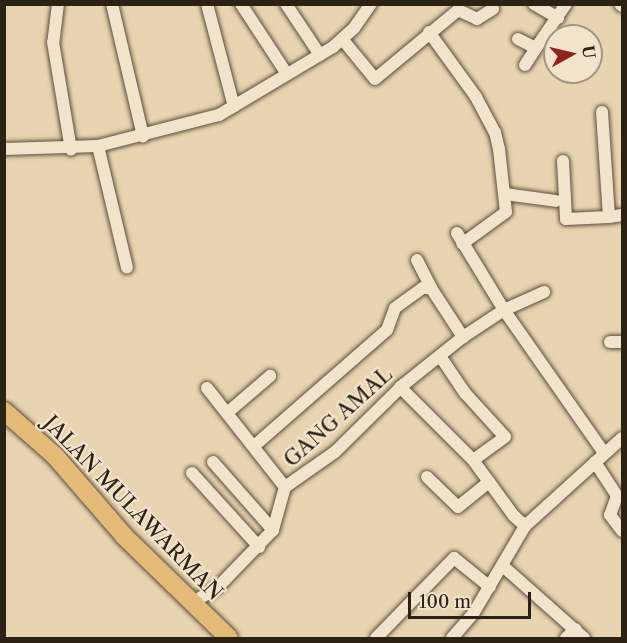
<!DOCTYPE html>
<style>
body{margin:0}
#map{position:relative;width:627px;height:643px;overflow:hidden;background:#e9d4b1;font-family:"Libre Caslon Text",serif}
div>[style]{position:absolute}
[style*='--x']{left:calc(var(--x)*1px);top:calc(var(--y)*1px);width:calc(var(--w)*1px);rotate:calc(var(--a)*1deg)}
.roads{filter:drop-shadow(0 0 2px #5b4e3b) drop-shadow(0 0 2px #5b4e3b)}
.minor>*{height:12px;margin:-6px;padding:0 6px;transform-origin:6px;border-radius:6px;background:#f1e3cc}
.highway>*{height:18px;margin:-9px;padding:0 9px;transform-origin:9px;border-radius:9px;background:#e4ba78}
span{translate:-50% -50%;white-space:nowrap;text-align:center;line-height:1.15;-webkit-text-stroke:4.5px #f1e3cc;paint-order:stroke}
.street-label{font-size:21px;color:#2c2214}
.frame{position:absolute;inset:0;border:6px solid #2c2214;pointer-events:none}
.north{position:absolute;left:543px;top:24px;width:60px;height:60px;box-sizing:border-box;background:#f1e3cc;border:2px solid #a29682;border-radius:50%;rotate:82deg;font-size:16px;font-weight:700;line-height:24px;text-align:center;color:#2c2214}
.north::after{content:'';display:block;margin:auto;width:21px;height:27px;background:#8f2418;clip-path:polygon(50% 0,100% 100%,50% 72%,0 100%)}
.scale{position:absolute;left:408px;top:592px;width:123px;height:27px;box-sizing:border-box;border:3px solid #2c2214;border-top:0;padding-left:8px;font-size:18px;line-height:21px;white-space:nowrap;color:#2c2214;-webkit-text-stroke:4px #f1e3cc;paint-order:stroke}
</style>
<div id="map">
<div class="roads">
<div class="minor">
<div style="--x:58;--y:4;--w:38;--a:97"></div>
<div style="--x:53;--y:42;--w:109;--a:80.5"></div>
<div style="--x:112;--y:4;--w:136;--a:76.8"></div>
<div style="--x:207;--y:4;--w:106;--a:75.3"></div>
<div style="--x:241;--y:4;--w:84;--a:56.7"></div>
<div style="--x:286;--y:4;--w:61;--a:56.3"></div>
<div style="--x:534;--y:4;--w:28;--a:30"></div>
<div style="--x:620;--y:4;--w:3;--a:45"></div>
<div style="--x:429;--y:32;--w:80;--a:54.1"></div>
<div style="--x:476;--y:97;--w:40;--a:62"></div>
<div style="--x:495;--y:132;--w:17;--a:77"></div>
<div style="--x:499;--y:149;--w:63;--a:83.7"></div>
<div style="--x:506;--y:212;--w:54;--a:144"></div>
<div style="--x:518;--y:39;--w:20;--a:27"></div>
<div style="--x:536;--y:48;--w:53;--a:-55.7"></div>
<div style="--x:343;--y:40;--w:50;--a:50.6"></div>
<div style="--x:375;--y:79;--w:108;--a:-39.7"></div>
<div style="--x:458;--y:10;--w:21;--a:25"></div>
<div style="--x:477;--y:19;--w:19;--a:-32"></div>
<div style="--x:525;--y:65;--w:20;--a:-57"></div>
<div style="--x:602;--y:112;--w:105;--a:86.2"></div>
<div style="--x:609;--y:217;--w:13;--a:-9"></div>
<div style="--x:98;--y:146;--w:125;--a:76.6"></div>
<div style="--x:4;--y:149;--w:94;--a:-1.8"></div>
<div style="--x:98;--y:146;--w:125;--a:-14.4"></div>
<div style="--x:219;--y:115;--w:133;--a:-30.8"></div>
<div style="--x:333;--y:47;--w:28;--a:-42"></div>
<div style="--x:354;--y:28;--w:29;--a:-55"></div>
<div style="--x:563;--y:161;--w:58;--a:87"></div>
<div style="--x:566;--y:219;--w:43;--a:-2.7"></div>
<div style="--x:505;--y:194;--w:51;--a:7.8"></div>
<div style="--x:457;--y:233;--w:90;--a:58.6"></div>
<div style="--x:504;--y:310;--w:174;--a:55"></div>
<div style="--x:417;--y:260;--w:31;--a:63"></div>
<div style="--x:610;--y:342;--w:12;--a:0"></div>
<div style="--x:440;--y:356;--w:45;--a:56"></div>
<div style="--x:465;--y:393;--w:59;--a:47.7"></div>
<div style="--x:505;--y:437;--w:39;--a:144"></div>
<div style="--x:400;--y:387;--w:103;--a:45"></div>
<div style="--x:473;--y:460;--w:69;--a:53.8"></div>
<div style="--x:514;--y:516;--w:15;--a:42"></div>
<div style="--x:207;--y:388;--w:126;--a:51.8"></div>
<div style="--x:227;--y:413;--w:57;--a:-40.7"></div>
<div style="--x:254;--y:446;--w:176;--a:-41.1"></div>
<div style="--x:387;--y:330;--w:23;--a:-70"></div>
<div style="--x:395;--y:308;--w:34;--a:-36"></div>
<div style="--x:423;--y:288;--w:8;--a:0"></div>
<div style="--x:431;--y:288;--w:59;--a:56.9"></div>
<div style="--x:213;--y:462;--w:91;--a:48.6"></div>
<div style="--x:595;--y:462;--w:40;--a:57.1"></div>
<div style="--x:617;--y:496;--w:20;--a:110"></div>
<div style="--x:610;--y:515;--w:20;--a:53"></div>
<div style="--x:192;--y:473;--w:100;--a:47.8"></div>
<div style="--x:427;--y:477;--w:43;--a:44.1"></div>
<div style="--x:458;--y:507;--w:40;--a:-39"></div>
<div style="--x:285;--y:487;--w:61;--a:-35"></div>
<div style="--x:335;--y:452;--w:95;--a:-44.6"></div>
<div style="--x:403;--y:385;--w:77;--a:-38.7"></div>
<div style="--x:463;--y:337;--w:49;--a:-33.4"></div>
<div style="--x:504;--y:310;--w:44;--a:-24.2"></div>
<div style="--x:504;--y:567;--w:107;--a:41.6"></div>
<div style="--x:200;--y:598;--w:21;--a:-31"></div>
<div style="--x:218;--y:587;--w:79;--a:-46"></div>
<div style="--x:273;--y:530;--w:45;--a:-74.4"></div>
<div style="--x:376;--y:638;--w:112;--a:-45.7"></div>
<div style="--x:454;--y:558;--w:46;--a:38.9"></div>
<div style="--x:452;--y:638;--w:32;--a:-49"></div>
<div style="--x:473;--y:614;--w:102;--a:-59.4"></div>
<div style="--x:525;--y:526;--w:131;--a:-42.2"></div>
<div style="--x:566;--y:638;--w:13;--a:-42"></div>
</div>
<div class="highway">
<div style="--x:4;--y:411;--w:68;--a:41.4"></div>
<div style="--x:55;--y:456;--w:106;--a:49.2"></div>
<div style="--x:124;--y:536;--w:146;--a:44.2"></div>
</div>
</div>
<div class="street-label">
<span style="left:338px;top:417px;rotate:-42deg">GANG AMAL</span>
<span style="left:133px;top:508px;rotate:46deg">JALAN MULAWARMAN</span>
</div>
<div class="frame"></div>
<div class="north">U</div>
<div class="scale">100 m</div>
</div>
